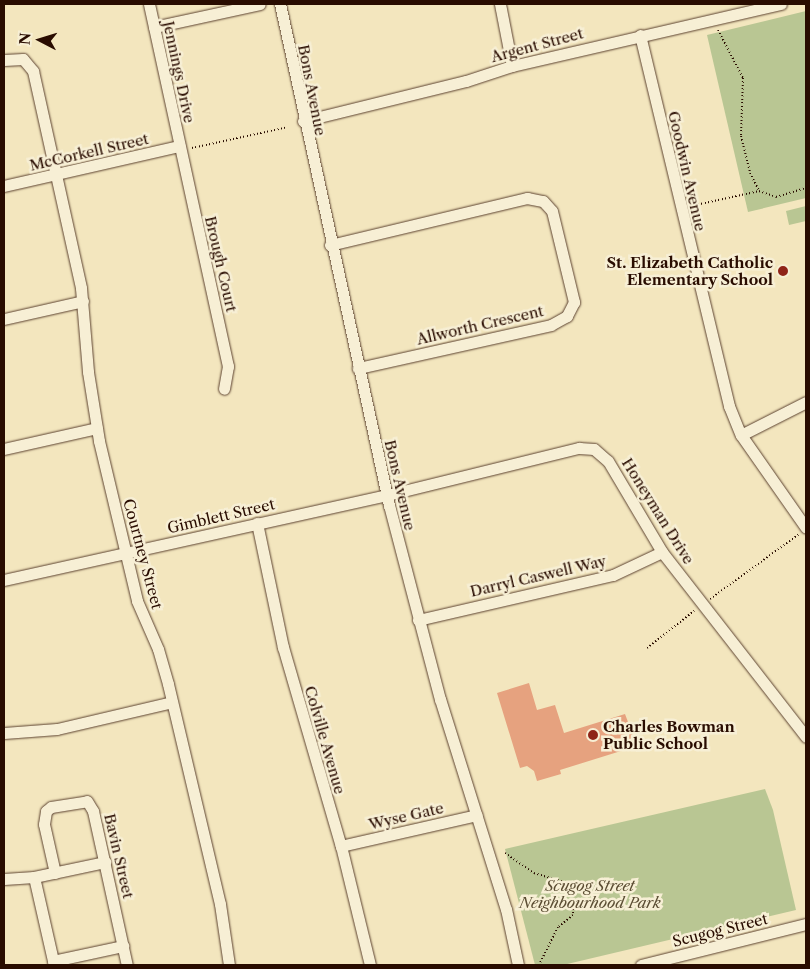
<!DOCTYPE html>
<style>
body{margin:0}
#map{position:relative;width:810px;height:969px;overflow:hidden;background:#f3e6be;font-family:"Libre Caslon Text",serif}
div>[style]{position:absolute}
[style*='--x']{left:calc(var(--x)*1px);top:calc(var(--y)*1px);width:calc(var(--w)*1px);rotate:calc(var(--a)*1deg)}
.green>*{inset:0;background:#b9c693}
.building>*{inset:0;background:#e6a27f}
.path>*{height:2px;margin-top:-1px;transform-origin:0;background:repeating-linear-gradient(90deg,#290c00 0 1px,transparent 0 3.5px)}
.roads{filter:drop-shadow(0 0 1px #5c4230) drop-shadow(0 0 1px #5c4230)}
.minor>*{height:11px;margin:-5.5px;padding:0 5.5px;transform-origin:5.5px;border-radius:5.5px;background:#f7efd5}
.dots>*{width:14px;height:14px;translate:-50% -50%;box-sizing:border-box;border:2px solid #f7efd5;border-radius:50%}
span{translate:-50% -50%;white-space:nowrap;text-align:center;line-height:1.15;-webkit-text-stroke:5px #f7efd5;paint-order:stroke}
.street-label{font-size:15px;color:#290c00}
.poi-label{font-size:15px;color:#290c00;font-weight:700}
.right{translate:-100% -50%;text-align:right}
.left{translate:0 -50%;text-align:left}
.park-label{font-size:15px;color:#5b4d33;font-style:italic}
.frame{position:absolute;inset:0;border:5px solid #290c00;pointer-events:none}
.north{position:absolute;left:15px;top:15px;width:50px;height:50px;-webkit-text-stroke:4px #f7efd5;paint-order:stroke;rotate:275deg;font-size:14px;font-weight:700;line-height:20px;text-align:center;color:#290c00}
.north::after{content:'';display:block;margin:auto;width:18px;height:22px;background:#290c00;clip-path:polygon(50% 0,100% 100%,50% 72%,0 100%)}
</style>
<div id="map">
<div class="green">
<div style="clip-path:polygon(806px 11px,806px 198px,748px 212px,707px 35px)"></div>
<div style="clip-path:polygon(806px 206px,806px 221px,789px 225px,786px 211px)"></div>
<div style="clip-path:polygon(765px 789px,773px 810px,796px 910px,563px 965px,535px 965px,505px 849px)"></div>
</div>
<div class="building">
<div style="clip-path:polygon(529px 683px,537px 710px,555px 705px,564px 733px,625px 714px,637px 746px,560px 770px,561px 774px,537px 781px,534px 771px,527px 766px,520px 768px,497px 693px)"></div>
</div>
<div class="path">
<div style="--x:718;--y:30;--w:54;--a:62.5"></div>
<div style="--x:743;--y:78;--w:58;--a:92"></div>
<div style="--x:741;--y:136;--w:38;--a:76"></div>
<div style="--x:750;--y:173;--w:20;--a:63"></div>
<div style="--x:192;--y:148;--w:98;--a:-12.3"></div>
<div style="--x:691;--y:206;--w:70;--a:-12.4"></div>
<div style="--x:759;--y:191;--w:18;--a:19"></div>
<div style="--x:776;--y:197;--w:31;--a:-17"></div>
<div style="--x:710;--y:599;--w:110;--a:-36.1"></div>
<div style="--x:647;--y:648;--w:60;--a:-38.2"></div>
<div style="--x:505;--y:853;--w:35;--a:35"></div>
<div style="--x:534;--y:873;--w:30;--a:17"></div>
<div style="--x:563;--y:882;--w:17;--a:50"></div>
<div style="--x:574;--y:895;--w:20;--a:93"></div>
<div style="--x:573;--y:915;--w:19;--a:141"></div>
<div style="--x:558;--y:927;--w:42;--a:116.6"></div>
</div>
<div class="roads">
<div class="minor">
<div style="--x:149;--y:4;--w:371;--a:77.7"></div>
<div style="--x:228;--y:366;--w:23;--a:100"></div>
<div style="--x:280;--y:4;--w:513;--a:77.73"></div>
<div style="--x:389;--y:505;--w:201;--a:75.3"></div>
<div style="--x:440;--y:699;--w:220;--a:72.6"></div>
<div style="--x:506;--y:909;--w:57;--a:77.9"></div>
<div style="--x:500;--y:4;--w:63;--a:79"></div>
<div style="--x:154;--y:27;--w:108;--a:-12.2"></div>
<div style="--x:640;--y:35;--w:382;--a:76.5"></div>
<div style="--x:729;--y:406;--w:31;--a:68"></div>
<div style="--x:741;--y:435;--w:113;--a:55"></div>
<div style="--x:4;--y:60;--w:19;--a:-3"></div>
<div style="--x:23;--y:59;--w:16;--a:50"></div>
<div style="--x:33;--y:71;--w:222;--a:77.5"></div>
<div style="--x:81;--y:288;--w:84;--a:85.2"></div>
<div style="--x:88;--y:372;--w:70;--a:80.9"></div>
<div style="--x:99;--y:441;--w:164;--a:76.6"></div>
<div style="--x:137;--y:601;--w:52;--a:66.4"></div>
<div style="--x:158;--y:649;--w:36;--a:74"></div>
<div style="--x:168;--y:684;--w:226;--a:76.7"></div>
<div style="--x:220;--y:904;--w:62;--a:81.6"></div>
<div style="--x:303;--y:121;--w:168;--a:-13.8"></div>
<div style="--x:466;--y:81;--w:48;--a:-18.1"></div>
<div style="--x:512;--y:66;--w:276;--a:-13"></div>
<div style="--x:4;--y:186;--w:180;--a:-12.9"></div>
<div style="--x:330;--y:245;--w:203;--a:-13.4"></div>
<div style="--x:527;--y:198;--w:16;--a:11"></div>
<div style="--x:543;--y:201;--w:13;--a:48"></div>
<div style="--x:552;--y:211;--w:94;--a:76.4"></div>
<div style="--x:574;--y:302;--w:16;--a:117"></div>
<div style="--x:567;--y:316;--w:18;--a:151"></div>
<div style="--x:551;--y:325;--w:198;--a:167.4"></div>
<div style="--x:4;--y:319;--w:81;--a:-12.8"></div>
<div style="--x:741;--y:435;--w:73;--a:-26.9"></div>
<div style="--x:4;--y:449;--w:95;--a:-12.7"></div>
<div style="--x:257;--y:523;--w:127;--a:78.2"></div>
<div style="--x:283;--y:647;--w:207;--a:73.8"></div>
<div style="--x:341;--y:846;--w:122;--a:76.3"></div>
<div style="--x:4;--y:580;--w:392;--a:-12.5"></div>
<div style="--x:387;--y:495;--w:198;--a:-13.8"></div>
<div style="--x:579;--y:448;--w:15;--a:4"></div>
<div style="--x:594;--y:449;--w:18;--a:41"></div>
<div style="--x:608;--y:461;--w:106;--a:59.3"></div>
<div style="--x:662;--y:552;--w:234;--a:52.1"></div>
<div style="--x:418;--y:620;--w:200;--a:-13"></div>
<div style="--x:613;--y:575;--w:54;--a:-25.1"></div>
<div style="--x:4;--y:733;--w:53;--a:-4.3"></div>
<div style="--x:57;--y:729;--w:118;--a:-13.2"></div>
<div style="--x:341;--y:846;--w:139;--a:-12.8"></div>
<div style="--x:55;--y:873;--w:50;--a:-102.7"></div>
<div style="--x:44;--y:824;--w:13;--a:-81"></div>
<div style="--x:46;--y:811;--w:6;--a:-39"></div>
<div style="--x:51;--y:807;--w:36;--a:-9"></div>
<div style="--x:87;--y:801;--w:12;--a:59"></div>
<div style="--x:93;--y:811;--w:158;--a:77.6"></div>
<div style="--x:34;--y:877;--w:73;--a:-11.9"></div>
<div style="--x:4;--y:879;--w:30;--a:-4"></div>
<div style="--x:34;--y:877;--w:90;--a:77.2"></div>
<div style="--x:53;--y:961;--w:72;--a:-12.1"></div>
<div style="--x:641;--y:965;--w:170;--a:-14"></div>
</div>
</div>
<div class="dots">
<div style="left:783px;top:271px;background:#8f2418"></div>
<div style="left:593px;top:735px;background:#8f2418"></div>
</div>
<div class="street-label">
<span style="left:537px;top:45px;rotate:-15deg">Argent Street</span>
<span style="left:179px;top:72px;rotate:78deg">Jennings Drive</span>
<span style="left:312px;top:90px;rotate:79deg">Bons Avenue</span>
<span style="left:89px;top:152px;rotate:-13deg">McCorkell Street</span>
<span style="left:687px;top:171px;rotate:77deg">Goodwin Avenue</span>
<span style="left:221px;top:264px;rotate:77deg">Brough Court</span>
<span style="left:480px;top:325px;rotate:-13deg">Allworth Crescent</span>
<span style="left:400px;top:485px;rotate:77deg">Bons Avenue</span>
<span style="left:658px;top:511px;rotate:58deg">Honeyman Drive</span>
<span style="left:221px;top:516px;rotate:-13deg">Gimblett Street</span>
<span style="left:143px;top:554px;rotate:75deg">Courtney Street</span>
<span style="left:538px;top:576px;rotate:-13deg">Darryl Caswell Way</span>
<span style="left:325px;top:740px;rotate:74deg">Colville Avenue</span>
<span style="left:406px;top:816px;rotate:-13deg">Wyse Gate</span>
<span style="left:119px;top:856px;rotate:77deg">Bavin Street</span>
<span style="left:720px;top:930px;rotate:-14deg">Scugog Street</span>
</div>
<div class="poi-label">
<span class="right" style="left:773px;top:271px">St. Elizabeth Catholic<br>Elementary School</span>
<span class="left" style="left:603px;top:735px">Charles Bowman<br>Public School</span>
</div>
<div class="park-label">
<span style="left:590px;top:894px">Scugog Street<br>Neighbourhood Park</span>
</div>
<div class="frame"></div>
<div class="north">N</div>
</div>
